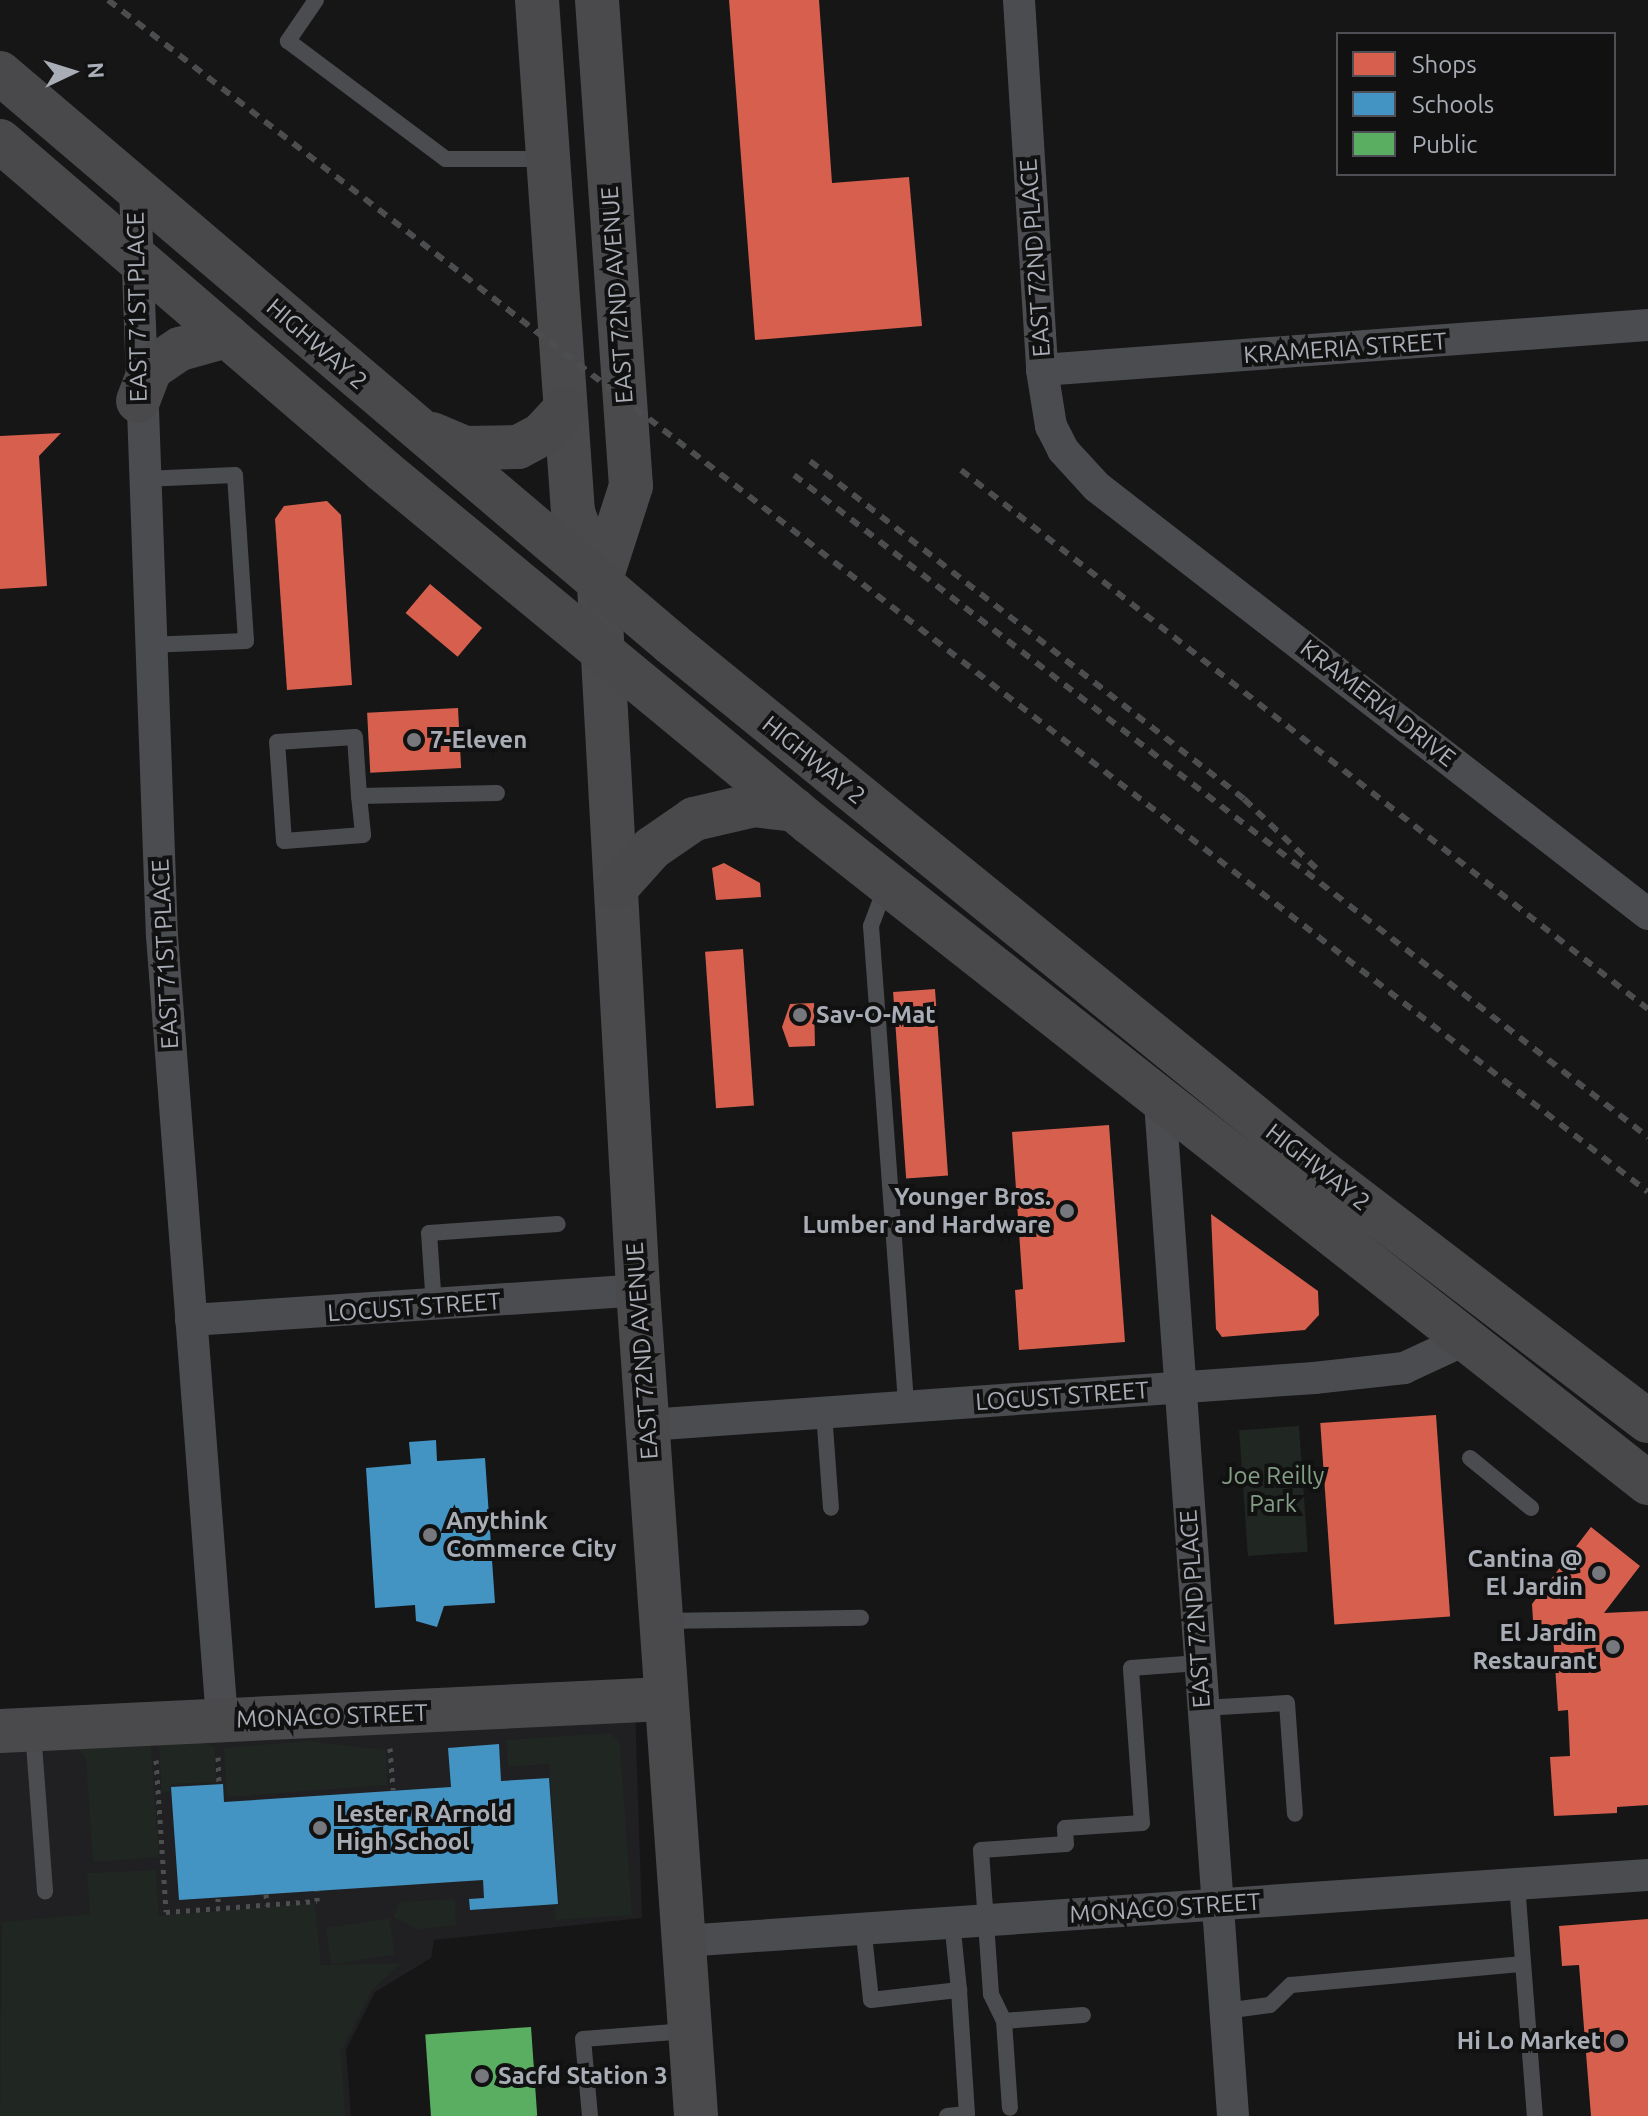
<!DOCTYPE html>
<style>
body{margin:0}
#map{position:relative;width:1648px;height:2116px;overflow:hidden;background:#161617;font-family:Ubuntu,sans-serif}
div>[style]{position:absolute}
[style*='--x']{left:calc(var(--x)*1px);top:calc(var(--y)*1px);width:calc(var(--w)*1px);rotate:calc(var(--a)*1deg)}
.built>*{inset:0;background:#202022}
.green>*{inset:0;background:#202621;transform-origin:0 0}
.shops>*{inset:0;background:#d6604d;transform-origin:0 0}
.schools>*{inset:0;background:#4393c3}
.public>*{inset:0;background:#5aae61;transform-origin:0 0}
.path>*{height:5px;margin-top:-2.5px;transform-origin:0;background:repeating-linear-gradient(90deg,#4c4e50 0 4px,transparent 0 10px)}
.lane>*{height:16px;margin:-8px;padding:0 8px;transform-origin:8px;border-radius:8px;background:#4b4c4f}
.street>*{height:32px;margin:-16px;padding:0 16px;transform-origin:16px;border-radius:16px;background:#4b4c4f}
.secondary>*{height:44px;margin:-22px;padding:0 22px;transform-origin:22px;border-radius:22px;background:#4a4a4d}
.primary>*{height:44px;margin:-22px;padding:0 22px;transform-origin:22px;border-radius:22px;background:#49494b}
.rail>*{height:6px;margin-top:-3px;transform-origin:0;background:repeating-linear-gradient(90deg,#4c4d4f 0 10px,transparent 0 18px)}
.dots>*{width:22px;height:22px;translate:-50% -50%;box-sizing:border-box;border:4px solid #111112;border-radius:50%}
span{translate:-50% -50%;white-space:nowrap;text-align:center;line-height:1.15;-webkit-text-stroke:8px #111112;paint-order:stroke}
.street-label{font-size:24px;color:#a9adb6}
.poi-label{font-size:24px;color:#a9adb6;font-weight:700}
.left{translate:0 -50%;text-align:left}
.right{translate:-100% -50%;text-align:right}
.park-label{font-size:24px;color:#839e84}
.legend{position:absolute;left:1336px;top:32px;width:280px;height:144px;box-sizing:border-box;background:#111112;border:2px solid #4e4f54;margin:0;padding:10px 14px;list-style:none;font-size:24px;color:#a9adb6}
.legend li{display:flex;align-items:center;gap:16px;height:40px}
.legend b{width:40px;border:2px solid #4e4f54}
.north{position:absolute;left:32px;top:32px;width:80px;height:80px;-webkit-text-stroke:6px #111112;paint-order:stroke;rotate:86deg;font-size:22px;font-weight:700;line-height:32px;text-align:center;color:#a9adb6}
.north::after{content:'';display:block;margin:auto;width:28px;height:36px;background:#a9adb6;clip-path:polygon(50% 0,100% 100%,50% 72%,0 100%)}
</style>
<div id="map">
<div class="built">
<div style="clip-path:polygon(635px 1710px,642px 1918px,434px 1940px,431px 1958px,375px 1992px,346px 2049px,351px 2116px,0 2116px,0 1738px)"></div>
</div>
<div class="green">
<div style="left:1299px;top:1426px;width:126px;height:60px;rotate:86deg"></div>
<div style="clip-path:polygon(611px 1733px,620px 1743px,632px 1915px,555px 1920px,554px 1906px,559px 1905px,549px 1764px,508px 1767px,506px 1740px)"></div>
<div style="clip-path:polygon(198px 1741px,214px 1747px,216px 1782px,171px 1784px,169px 1792px,162px 1793px,159px 1745px)"></div>
<div style="clip-path:polygon(308px 1741px,386px 1750px,387px 1785px,227px 1797px,224px 1748px)"></div>
<div style="clip-path:polygon(151px 1746px,159px 1857px,93px 1862px,86px 1760px,78px 1749px)"></div>
<div style="clip-path:polygon(156px 1870px,159px 1916px,315px 1903px,321px 1965px,401px 1963px,371px 1991px,341px 2051px,345px 2116px,0 2116px,2px 1922px,90px 1914px,87px 1873px)"></div>
<div style="clip-path:polygon(455px 1899px,456px 1925px,417px 1930px,394px 1917px,399px 1902px)"></div>
<div style="left:389px;top:1918px;width:37px;height:64px;rotate:81deg"></div>
</div>
<div class="shops">
<div style="clip-path:polygon(729px 0,819px 0,832px 183px,909px 177px,922px 326px,755px 340px)"></div>
<div style="clip-path:polygon(61px 433px,39px 456px,47px 586px,0 589px,0 436px)"></div>
<div style="clip-path:polygon(327px 501px,341px 515px,352px 685px,287px 690px,275px 519px,284px 506px)"></div>
<div style="left:430px;top:584px;width:68px;height:38px;rotate:40deg"></div>
<div style="left:458px;top:708px;width:60px;height:91px;rotate:87deg"></div>
<div style="clip-path:polygon(724px 863px,760px 883px,761px 897px,716px 900px,712px 868px)"></div>
<div style="left:743px;top:949px;width:157px;height:38px;rotate:86deg"></div>
<div style="left:935px;top:989px;width:187px;height:42px;rotate:86deg"></div>
<div style="clip-path:polygon(814px 1003px,815px 1046px,789px 1047px,782px 1027px,790px 1004px)"></div>
<div style="clip-path:polygon(1109px 1125px,1125px 1342px,1019px 1350px,1015px 1290px,1023px 1289px,1012px 1132px)"></div>
<div style="clip-path:polygon(1211px 1214px,1318px 1291px,1319px 1315px,1305px 1330px,1222px 1337px,1216px 1329px)"></div>
<div style="left:1436px;top:1415px;width:202px;height:116px;rotate:86deg"></div>
<div style="clip-path:polygon(1591px 1527px,1640px 1566px,1604px 1613px,1648px 1611px,1648px 1805px,1617px 1807px,1617px 1813px,1554px 1816px,1550px 1757px,1570px 1756px,1568px 1710px,1558px 1711px,1553px 1635px,1534px 1636px,1532px 1604px)"></div>
<div style="clip-path:polygon(1648px 1919px,1648px 2116px,1591px 2116px,1579px 1965px,1562px 1966px,1559px 1926px)"></div>
</div>
<div class="schools">
<div style="clip-path:polygon(436px 1440px,437px 1461px,485px 1458px,495px 1603px,444px 1606px,437px 1627px,416px 1621px,415px 1605px,375px 1608px,366px 1468px,411px 1464px,409px 1442px)"></div>
<div style="clip-path:polygon(499px 1744px,501px 1781px,549px 1778px,558px 1904px,470px 1910px,469px 1899px,484px 1898px,483px 1880px,179px 1900px,171px 1787px,223px 1784px,224px 1802px,451px 1787px,448px 1748px)"></div>
</div>
<div class="public">
<div style="left:531px;top:2027px;width:89px;height:106px;rotate:86deg"></div>
</div>
<div class="path">
<div style="--x:390;--y:1748;--w:42;--a:85.9"></div>
<div style="--x:218;--y:1757;--w:27;--a:88"></div>
<div style="--x:156;--y:1760;--w:152;--a:86.2"></div>
<div style="--x:166;--y:1912;--w:151;--a:-4.2"></div>
<div style="--x:317;--y:1901;--w:10;--a:-90"></div>
<div style="--x:266;--y:1894;--w:11;--a:85"></div>
<div style="--x:218;--y:1898;--w:10;--a:90"></div>
</div>
<div class="lane">
<div style="--x:316;--y:0;--w:50;--a:124.3"></div>
<div style="--x:288;--y:41;--w:197;--a:36.8"></div>
<div style="--x:446;--y:159;--w:99;--a:0"></div>
<div style="--x:144;--y:479;--w:91;--a:-2.5"></div>
<div style="--x:235;--y:475;--w:166;--a:86.2"></div>
<div style="--x:246;--y:641;--w:98;--a:177.7"></div>
<div style="--x:359;--y:796;--w:39;--a:84"></div>
<div style="--x:363;--y:835;--w:79;--a:175.7"></div>
<div style="--x:284;--y:841;--w:99;--a:-94"></div>
<div style="--x:277;--y:742;--w:78;--a:-3.7"></div>
<div style="--x:355;--y:737;--w:59;--a:86.1"></div>
<div style="--x:359;--y:796;--w:138;--a:-1.2"></div>
<div style="--x:886;--y:886;--w:43;--a:110.6"></div>
<div style="--x:871;--y:926;--w:482;--a:85.8"></div>
<div style="--x:434;--y:1306;--w:73;--a:-93.9"></div>
<div style="--x:429;--y:1233;--w:129;--a:-4"></div>
<div style="--x:824;--y:1413;--w:95;--a:85.8"></div>
<div style="--x:1470;--y:1458;--w:79;--a:39.3"></div>
<div style="--x:661;--y:1621;--w:200;--a:-0.9"></div>
<div style="--x:1203;--y:1708;--w:84;--a:-3.4"></div>
<div style="--x:1287;--y:1703;--w:111;--a:85.9"></div>
<div style="--x:33;--y:1731;--w:161;--a:85.7"></div>
<div style="--x:1517;--y:1884;--w:233;--a:85.6"></div>
<div style="--x:863;--y:1926;--w:74;--a:83.8"></div>
<div style="--x:871;--y:2000;--w:89;--a:-6.5"></div>
<div style="--x:959;--y:1990;--w:69;--a:-95.8"></div>
<div style="--x:1225;--y:2011;--w:45;--a:-7.6"></div>
<div style="--x:1270;--y:2005;--w:29;--a:-44"></div>
<div style="--x:1291;--y:1985;--w:233;--a:-5.2"></div>
<div style="--x:1083;--y:2015;--w:79;--a:175.7"></div>
<div style="--x:1004;--y:2021;--w:30;--a:-116"></div>
<div style="--x:991;--y:1994;--w:144;--a:-94"></div>
<div style="--x:981;--y:1850;--w:85;--a:-4"></div>
<div style="--x:1066;--y:1844;--w:16;--a:-94"></div>
<div style="--x:1065;--y:1828;--w:77;--a:-3.7"></div>
<div style="--x:1142;--y:1823;--w:155;--a:-94.1"></div>
<div style="--x:1131;--y:1668;--w:68;--a:-4.2"></div>
<div style="--x:1004;--y:2021;--w:87;--a:86.1"></div>
<div style="--x:590;--y:2116;--w:77;--a:-95.2"></div>
<div style="--x:583;--y:2039;--w:104;--a:-4.4"></div>
<div style="--x:947;--y:2116;--w:20;--a:-6"></div>
<div style="--x:967;--y:2114;--w:124;--a:-93.7"></div>
</div>
<div class="street">
<div style="--x:1019;--y:0;--w:371;--a:86.4"></div>
<div style="--x:1042;--y:370;--w:57;--a:80.9"></div>
<div style="--x:1051;--y:426;--w:27;--a:63"></div>
<div style="--x:1063;--y:450;--w:50;--a:47.4"></div>
<div style="--x:1097;--y:487;--w:697;--a:37.77"></div>
<div style="--x:135;--y:187;--w:749;--a:87.94"></div>
<div style="--x:162;--y:936;--w:786;--a:85.62"></div>
<div style="--x:1042;--y:370;--w:608;--a:-4.25"></div>
<div style="--x:1160;--y:1102;--w:1017;--a:85.88"></div>
<div style="--x:191;--y:1320;--w:448;--a:-3.8"></div>
<div style="--x:648;--y:1425;--w:668;--a:-4.04"></div>
<div style="--x:1314;--y:1378;--w:91;--a:-6.3"></div>
<div style="--x:1404;--y:1368;--w:72;--a:-24.8"></div>
<div style="--x:683;--y:1941;--w:967;--a:-3.91"></div>
</div>
<div class="secondary">
<div style="--x:537;--y:0;--w:513;--a:85.98"></div>
<div style="--x:573;--y:512;--w:77;--a:70.4"></div>
<div style="--x:599;--y:585;--w:706;--a:86.83"></div>
<div style="--x:638;--y:1290;--w:828;--a:85.98"></div>
<div style="--x:597;--y:0;--w:487;--a:86"></div>
<div style="--x:631;--y:486;--w:104;--a:107.9"></div>
<div style="--x:0;--y:1731;--w:665;--a:-2.76"></div>
</div>
<div class="primary">
<div style="--x:0;--y:73;--w:882;--a:40.35"></div>
<div style="--x:672;--y:644;--w:837;--a:39.09"></div>
<div style="--x:1322;--y:1172;--w:410;--a:37.4"></div>
<div style="--x:0;--y:141;--w:506;--a:40.67"></div>
<div style="--x:384;--y:471;--w:553;--a:39.57"></div>
<div style="--x:810;--y:823;--w:1067;--a:38.22"></div>
<div style="--x:138;--y:401;--w:34;--a:-69"></div>
<div style="--x:150;--y:369;--w:36;--a:-34"></div>
<div style="--x:180;--y:349;--w:49;--a:-15.5"></div>
<div style="--x:432;--y:434;--w:36;--a:23"></div>
<div style="--x:465;--y:448;--w:53;--a:-1.1"></div>
<div style="--x:518;--y:447;--w:27;--a:-28"></div>
<div style="--x:542;--y:434;--w:33;--a:-47"></div>
<div style="--x:616;--y:888;--w:54;--a:-48"></div>
<div style="--x:652;--y:848;--w:51;--a:-34.6"></div>
<div style="--x:694;--y:819;--w:62;--a:-13.1"></div>
<div style="--x:754;--y:805;--w:41;--a:7"></div>
</div>
<div class="rail">
<div style="--x:108;--y:0;--w:1947;--a:37.74"></div>
<div style="--x:810;--y:461;--w:550;--a:37.91"></div>
<div style="--x:1244;--y:799;--w:100;--a:43.8"></div>
<div style="--x:961;--y:470;--w:873;--a:38.12"></div>
<div style="--x:794;--y:475;--w:1081;--a:37.78"></div>
</div>
<div class="dots">
<div style="left:414px;top:740px;background:#76787e"></div>
<div style="left:800px;top:1015px;background:#76787e"></div>
<div style="left:1067px;top:1211px;background:#76787e"></div>
<div style="left:430px;top:1535px;background:#76787e"></div>
<div style="left:1599px;top:1573px;background:#76787e"></div>
<div style="left:1613px;top:1647px;background:#76787e"></div>
<div style="left:320px;top:1828px;background:#76787e"></div>
<div style="left:1617px;top:2041px;background:#76787e"></div>
<div style="left:482px;top:2076px;background:#76787e"></div>
</div>
<div class="street-label">
<span style="left:1035px;top:258px;rotate:-94deg">EAST 72ND PLACE</span>
<span style="left:617px;top:295px;rotate:-94deg">EAST 72ND AVENUE</span>
<span style="left:137px;top:307px;rotate:-91deg">EAST 71ST PLACE</span>
<span style="left:317px;top:344px;rotate:41deg">HIGHWAY 2</span>
<span style="left:1345px;top:348px;rotate:-4deg">KRAMERIA STREET</span>
<span style="left:1378px;top:703px;rotate:38deg">KRAMERIA DRIVE</span>
<span style="left:814px;top:760px;rotate:39deg">HIGHWAY 2</span>
<span style="left:165px;top:954px;rotate:-93deg">EAST 71ST PLACE</span>
<span style="left:1318px;top:1167px;rotate:38deg">HIGHWAY 2</span>
<span style="left:414px;top:1307px;rotate:-4deg">LOCUST STREET</span>
<span style="left:642px;top:1351px;rotate:-94deg">EAST 72ND AVENUE</span>
<span style="left:1062px;top:1396px;rotate:-4deg">LOCUST STREET</span>
<span style="left:1195px;top:1609px;rotate:-94deg">EAST 72ND PLACE</span>
<span style="left:332px;top:1716px;rotate:-2deg">MONACO STREET</span>
<span style="left:1165px;top:1908px;rotate:-4deg">MONACO STREET</span>
</div>
<div class="poi-label">
<span class="left" style="left:430px;top:740px">7-Eleven</span>
<span class="left" style="left:816px;top:1015px">Sav-O-Mat</span>
<span class="right" style="left:1051px;top:1211px">Younger Bros.<br>Lumber and Hardware</span>
<span class="left" style="left:446px;top:1535px">Anythink<br>Commerce City</span>
<span class="right" style="left:1583px;top:1573px">Cantina @<br>El Jardin</span>
<span class="right" style="left:1597px;top:1647px">El Jardin<br>Restaurant</span>
<span class="left" style="left:336px;top:1828px">Lester R Arnold<br>High School</span>
<span class="right" style="left:1601px;top:2041px">Hi Lo Market</span>
<span class="left" style="left:498px;top:2076px">Sacfd Station 3</span>
</div>
<div class="park-label">
<span style="left:1273px;top:1490px">Joe Reilly<br>Park</span>
</div>
<ul class="legend">
<li><b style="height:22px;background:#d6604d"></b>Shops</li>
<li><b style="height:22px;background:#4393c3"></b>Schools</li>
<li><b style="height:22px;background:#5aae61"></b>Public</li>
</ul>
<div class="north">N</div>
</div>
